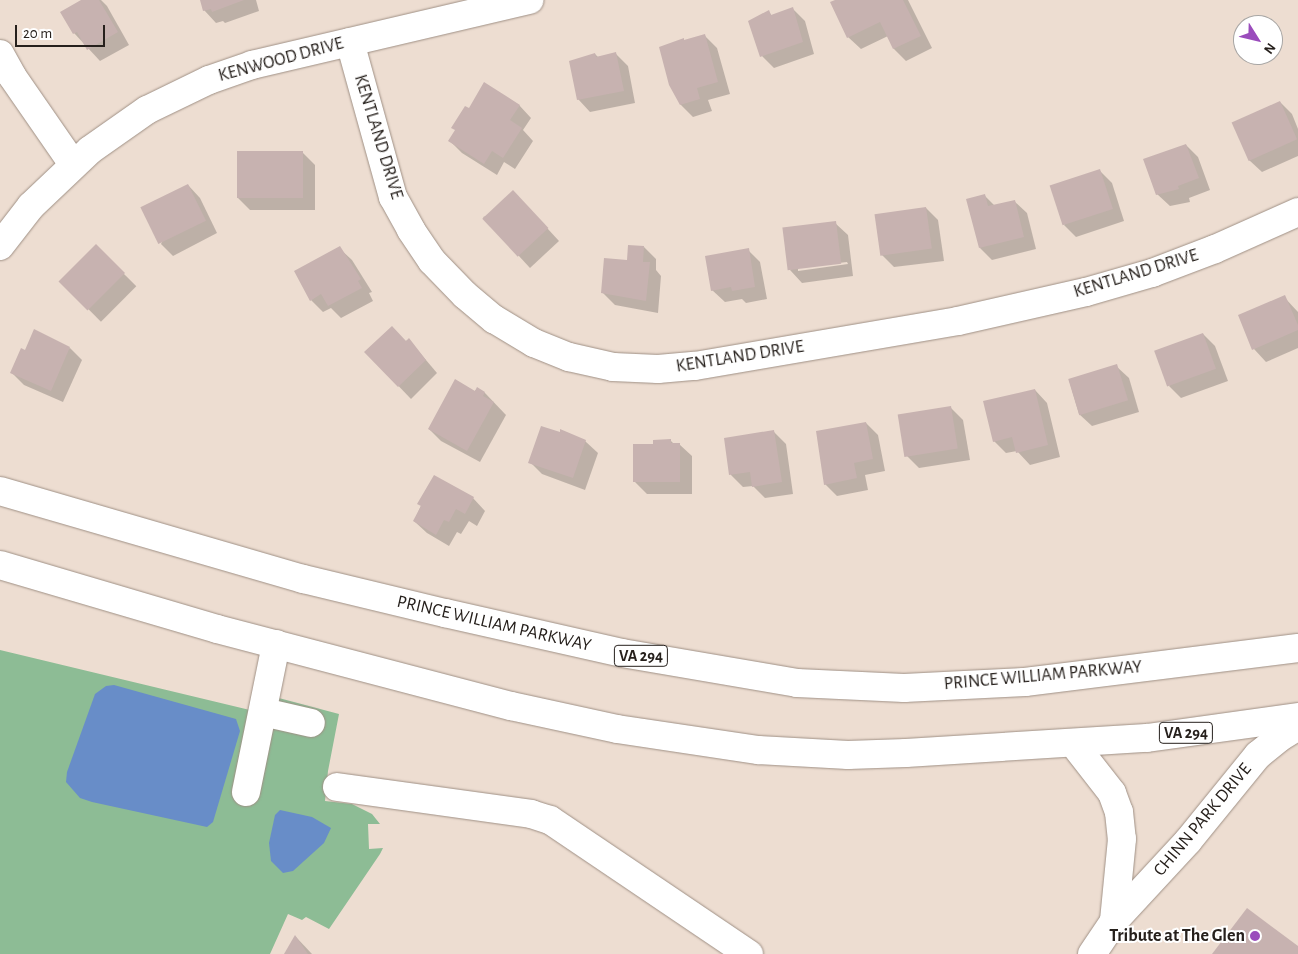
<!DOCTYPE html>
<style>
body{margin:0}
#map{position:relative;width:1298px;height:954px;overflow:hidden;background:#edddd1;font-family:"Alegreya Sans",sans-serif}
div>[style]{position:absolute}
[style*='--x']{left:calc(var(--x)*1px);top:calc(var(--y)*1px);width:calc(var(--w)*1px);rotate:calc(var(--a)*1deg)}
.green>*{inset:0;background:#8dbc95}
.water>*{inset:0;background:#688dc8}
.shadow>*{inset:0;background:#0003;transform-origin:0 0}
.building>*{inset:0;background:#c7b2b0;transform-origin:0 0}
.roads{filter:drop-shadow(0 0 1px #9f9085) drop-shadow(0 0 1px #9f9085)}
.minor>*{height:28px;margin:-14px;padding:0 14px;transform-origin:14px;border-radius:14px;background:#fff}
.highway>*{height:28px;margin:-14px;padding:0 14px;transform-origin:14px;border-radius:14px;background:#fff}
.dots>*{width:14px;height:14px;translate:-50% -50%;box-sizing:border-box;border:2px solid #fff;border-radius:50%}
span{translate:-50% -50%;white-space:nowrap;text-align:center;line-height:1.15;-webkit-text-stroke:4px #fff;paint-order:stroke}
.shield-label span{padding:1px 4px;background:#fff;border:1px solid;border-radius:4px;-webkit-text-stroke-width:0}
.shield-label{font-size:16px;color:#26201c;font-weight:700}
.street-label{font-size:18px;color:#26201c}
.poi-label{font-size:18px;color:#26201c;font-weight:700}
.right{translate:-100% -50%;text-align:right}
.north{position:absolute;left:1233px;top:15px;width:50px;height:50px;box-sizing:border-box;background:#fff;border:1px solid #a8a6a4;border-radius:50%;rotate:126deg;font-size:14px;font-weight:700;line-height:20px;text-align:center;color:#26201c}
.north::after{content:'';display:block;margin:auto;width:18px;height:22px;background:#9a4cbc;clip-path:polygon(50% 0,100% 100%,50% 72%,0 100%)}
.scale{position:absolute;left:15px;top:25px;width:90px;height:22px;box-sizing:border-box;border:2px solid #26201c;border-top:0;padding-left:6px;font-size:15px;line-height:18px;white-space:nowrap;color:#26201c;-webkit-text-stroke:4px #fff;paint-order:stroke}
</style>
<div id="map">
<div class="green">
<div style="clip-path:polygon(0 650px,254px 711px,275px 697px,339px 714px,328px 771px,325px 801px,352px 804px,372px 814px,380px 824px,368px 824px,369px 849px,383px 848px,380px 854px,329px 929px,306px 917px,302px 920px,288px 914px,270px 954px,0 954px)"></div>
</div>
<div class="water">
<div style="clip-path:polygon(114px 685px,236px 719px,240px 731px,213px 822px,207px 827px,92px 802px,80px 798px,66px 782px,67px 772px,95px 694px,106px 686px)"></div>
<div style="clip-path:polygon(280px 810px,312px 817px,331px 828px,324px 843px,293px 871px,283px 873px,271px 861px,269px 843px,275px 815px)"></div>
</div>
<div class="shadow">
<div style="clip-path:polygon(83px 0,101px 0,107px 6px,129px 45px,100px 61px,74px 33px)"></div>
<div style="clip-path:polygon(201px 0,256px 0,259px 11px,225px 23px,223px 21px,216px 23px,204px 10px)"></div>
<div style="clip-path:polygon(838px 0,908px 0,932px 48px,906px 61px,894px 49px,888px 36px,861px 49px,848px 37px)"></div>
<div style="clip-path:polygon(793px 9px,805px 21px,814px 54px,774px 68px,762px 56px,769px 12px,772px 16px)"></div>
<div style="clip-path:polygon(705px 36px,717px 48px,730px 94px,708px 100px,712px 111px,693px 117px,681px 105px,683px 39px,685px 41px)"></div>
<div style="clip-path:polygon(595px 54px,598px 57px,616px 54px,628px 66px,635px 103px,590px 112px,578px 99px)"></div>
<div style="clip-path:polygon(1280px 102px,1292px 114px,1298px 129px,1298px 156px,1262px 172px,1249px 160px)"></div>
<div style="clip-path:polygon(519px 105px,531px 118px,523px 130px,533px 141px,515px 169px,504px 162px,497px 175px,462px 153px,450px 141px)"></div>
<div style="clip-path:polygon(1186px 145px,1198px 157px,1210px 190px,1189px 198px,1190px 202px,1170px 206px,1157px 194px)"></div>
<div style="clip-path:polygon(302px 152px,315px 165px,315px 210px,250px 210px,238px 198px)"></div>
<div style="clip-path:polygon(1100px 171px,1112px 183px,1124px 221px,1076px 237px,1064px 225px)"></div>
<div style="clip-path:polygon(188px 185px,200px 198px,217px 233px,173px 256px,161px 244px)"></div>
<div style="clip-path:polygon(985px 196px,995px 206px,1014px 201px,1027px 213px,1036px 249px,992px 260px,980px 248px)"></div>
<div style="clip-path:polygon(525px 204px,559px 241px,530px 268px,483px 217px)"></div>
<div style="clip-path:polygon(926px 208px,938px 220px,944px 261px,894px 267px,882px 255px)"></div>
<div style="clip-path:polygon(evenodd,835px 223px,848px 235px,853px 276px,802px 283px,790px 270px,835px 223px,847px 262px,848px 264px,798px 271px,798px 268px,847px 262px)"></div>
<div style="left:96px;top:246px;width:57px;height:50px;rotate:45deg"></div>
<div style="clip-path:polygon(644px 247px,656px 259px,656px 270px,661px 276px,658px 313px,615px 305px,603px 293px,629px 261px)"></div>
<div style="clip-path:polygon(339px 248px,352px 260px,372px 292px,369px 293px,373px 301px,341px 318px,331px 308px,323px 312px,311px 300px)"></div>
<div style="clip-path:polygon(748px 250px,760px 262px,767px 299px,746px 303px,742px 299px,725px 302px,712px 290px)"></div>
<div style="clip-path:polygon(1284px 297px,1298px 312px,1298px 348px,1266px 362px,1254px 349px)"></div>
<div style="clip-path:polygon(1203px 334px,1215px 346px,1228px 381px,1181px 398px,1169px 386px)"></div>
<div style="clip-path:polygon(409px 340px,437px 373px,411px 399px,366px 352px)"></div>
<div style="clip-path:polygon(70px 348px,82px 360px,63px 402px,24px 385px,12px 373px)"></div>
<div style="clip-path:polygon(1116px 366px,1129px 378px,1139px 412px,1092px 426px,1079px 414px,1069px 380px)"></div>
<div style="clip-path:polygon(477px 389px,485px 393px,506px 415px,480px 462px,441px 441px,429px 429px)"></div>
<div style="clip-path:polygon(1035px 390px,1047px 403px,1060px 457px,1030px 465px,1017px 451px,1006px 453px,994px 441px)"></div>
<div style="clip-path:polygon(951px 408px,963px 420px,970px 460px,919px 468px,907px 456px)"></div>
<div style="clip-path:polygon(866px 423px,878px 435px,885px 471px,865px 475px,868px 490px,837px 496px,825px 484px)"></div>
<div style="clip-path:polygon(774px 432px,786px 444px,793px 494px,765px 498px,753px 486px,743px 487px,731px 475px,726px 440px)"></div>
<div style="clip-path:polygon(670px 440px,674px 444px,679px 444px,692px 456px,692px 494px,647px 494px,635px 482px,654px 445px)"></div>
<div style="clip-path:polygon(585px 441px,598px 453px,585px 490px,542px 474px,530px 462px)"></div>
<div style="clip-path:polygon(434px 477px,473px 498px,485px 511px,477px 526px,469px 521px,461px 534px,457px 532px,449px 546px,427px 533px,414px 521px)"></div>
<div style="clip-path:polygon(296px 937px,312px 954px,285px 954px)"></div>
</div>
<div class="building">
<div style="clip-path:polygon(81px 0,99px 0,118px 32px,87px 50px,77px 32px,73px 34px,60px 12px)"></div>
<div style="clip-path:polygon(200px 0,244px 0,212px 12px,211px 9px,203px 11px)"></div>
<div style="clip-path:polygon(835px 0,903px 0,921px 36px,893px 49px,880px 22px,847px 38px,830px 2px)"></div>
<div style="clip-path:polygon(793px 7px,803px 42px,760px 57px,748px 21px,769px 10px,771px 15px)"></div>
<div style="clip-path:polygon(705px 34px,718px 82px,697px 88px,700px 99px,680px 105px,669px 85px,659px 47px,684px 38px,684px 40px)"></div>
<div style="clip-path:polygon(616px 52px,624px 91px,577px 100px,569px 61px,595px 53px,596px 57px)"></div>
<div style="clip-path:polygon(484px 82px,520px 105px,510px 120px,522px 128px,503px 158px,492px 151px,484px 164px,448px 141px,455px 130px,451px 128px,465px 106px,469px 108px)"></div>
<div style="left:1280px;top:101px;width:42px;height:53px;rotate:66deg"></div>
<div style="clip-path:polygon(1186px 144px,1199px 178px,1178px 186px,1179px 189px,1156px 195px,1143px 159px)"></div>
<div style="left:303px;top:151px;width:47px;height:66px;rotate:90deg"></div>
<div style="left:1100px;top:169px;width:42px;height:53px;rotate:72deg"></div>
<div style="left:188px;top:184px;width:41px;height:53px;rotate:64deg"></div>
<div style="left:513px;top:190px;width:52px;height:42px;rotate:47deg"></div>
<div style="clip-path:polygon(985px 194px,988px 206px,1015px 200px,1024px 237px,979px 248px,966px 199px)"></div>
<div style="left:926px;top:207px;width:42px;height:52px;rotate:82deg"></div>
<div style="left:836px;top:221px;width:43px;height:54px;rotate:83deg"></div>
<div style="left:96px;top:244px;width:41px;height:53px;rotate:45deg"></div>
<div style="clip-path:polygon(628px 245px,644px 246px,643px 262px,650px 262px,646px 301px,601px 293px,604px 258px,627px 260px)"></div>
<div style="clip-path:polygon(340px 246px,361px 279px,358px 281px,362px 288px,328px 306px,321px 294px,310px 301px,294px 271px)"></div>
<div style="clip-path:polygon(749px 248px,755px 287px,732px 291px,731px 287px,711px 291px,705px 256px)"></div>
<div style="clip-path:polygon(1285px 295px,1298px 325px,1298px 330px,1252px 350px,1238px 315px)"></div>
<div style="clip-path:polygon(392px 326px,406px 341px,409px 338px,426px 360px,398px 387px,364px 352px)"></div>
<div style="clip-path:polygon(34px 329px,70px 347px,51px 391px,10px 373px,21px 348px,25px 350px)"></div>
<div style="left:1203px;top:333px;width:38px;height:52px;rotate:70deg"></div>
<div style="left:1117px;top:364px;width:38px;height:51px;rotate:73deg"></div>
<div style="clip-path:polygon(455px 379px,475px 391px,477px 387px,485px 392px,483px 396px,494px 402px,467px 451px,428px 429px)"></div>
<div style="clip-path:polygon(1035px 389px,1048px 445px,1016px 453px,1012px 437px,993px 442px,983px 401px)"></div>
<div style="left:951px;top:406px;width:43px;height:54px;rotate:81deg"></div>
<div style="clip-path:polygon(866px 422px,873px 459px,854px 463px,857px 478px,824px 485px,816px 431px)"></div>
<div style="clip-path:polygon(541px 426px,560px 432px,560px 429px,586px 440px,573px 478px,528px 463px)"></div>
<div style="clip-path:polygon(774px 430px,782px 482px,752px 487px,750px 472px,729px 475px,724px 438px)"></div>
<div style="clip-path:polygon(671px 439px,671px 443px,680px 443px,680px 482px,633px 482px,633px 444px,653px 444px,653px 440px)"></div>
<div style="clip-path:polygon(434px 475px,474px 497px,465px 514px,456px 509px,449px 522px,444px 520px,436px 535px,413px 521px,421px 506px,417px 504px)"></div>
<div style="clip-path:polygon(1247px 908px,1298px 946px,1298px 954px,1212px 954px)"></div>
<div style="clip-path:polygon(295px 935px,308px 954px,284px 954px)"></div>
</div>
<div class="roads">
<div class="minor">
<div style="--x:350;--y:42;--w:161;--a:74.5"></div>
<div style="--x:393;--y:197;--w:38;--a:61"></div>
<div style="--x:411;--y:230;--w:37;--a:56"></div>
<div style="--x:432;--y:261;--w:47;--a:45.9"></div>
<div style="--x:465;--y:295;--w:38;--a:40"></div>
<div style="--x:494;--y:319;--w:47;--a:31"></div>
<div style="--x:534;--y:343;--w:38;--a:22"></div>
<div style="--x:569;--y:357;--w:45;--a:12.8"></div>
<div style="--x:613;--y:367;--w:45;--a:2.5"></div>
<div style="--x:658;--y:369;--w:37;--a:-5"></div>
<div style="--x:695;--y:366;--w:267;--a:-9.7"></div>
<div style="--x:958;--y:321;--w:131;--a:-12.8"></div>
<div style="--x:1086;--y:292;--w:69;--a:-16.1"></div>
<div style="--x:1152;--y:273;--w:67;--a:-20.9"></div>
<div style="--x:1215;--y:249;--w:91;--a:-24"></div>
<div style="--x:0;--y:54;--w:25;--a:61"></div>
<div style="--x:12;--y:76;--w:107;--a:55.3"></div>
<div style="--x:0;--y:246;--w:51;--a:-52.2"></div>
<div style="--x:31;--y:206;--w:81;--a:-43.5"></div>
<div style="--x:90;--y:150;--w:70;--a:-35.1"></div>
<div style="--x:147;--y:110;--w:69;--a:-25.8"></div>
<div style="--x:209;--y:80;--w:46;--a:-19.2"></div>
<div style="--x:252;--y:65;--w:285;--a:-13.2"></div>
<div style="--x:263;--y:712;--w:49;--a:12.9"></div>
<div style="--x:1073;--y:743;--w:63;--a:52"></div>
<div style="--x:1112;--y:793;--w:20;--a:70"></div>
<div style="--x:1119;--y:812;--w:27;--a:84"></div>
<div style="--x:1122;--y:839;--w:82;--a:95.6"></div>
<div style="--x:337;--y:787;--w:196;--a:7.9"></div>
<div style="--x:531;--y:814;--w:20;--a:18"></div>
<div style="--x:550;--y:820;--w:240;--a:34"></div>
<div style="--x:246;--y:792;--w:151;--a:-78.5"></div>
<div style="--x:1092;--y:954;--w:40;--a:-56"></div>
<div style="--x:1114;--y:921;--w:109;--a:-47.2"></div>
<div style="--x:1188;--y:841;--w:111;--a:-50.9"></div>
<div style="--x:1258;--y:755;--w:27;--a:-39"></div>
<div style="--x:1279;--y:738;--w:22;--a:-32"></div>
</div>
<div class="highway">
<div style="--x:0;--y:491;--w:316;--a:16.2"></div>
<div style="--x:303;--y:579;--w:146;--a:13.5"></div>
<div style="--x:445;--y:613;--w:181;--a:12.7"></div>
<div style="--x:622;--y:653;--w:178;--a:9.7"></div>
<div style="--x:797;--y:683;--w:107;--a:2.7"></div>
<div style="--x:904;--y:688;--w:121;--a:-2.8"></div>
<div style="--x:1025;--y:682;--w:275;--a:-7.1"></div>
<div style="--x:0;--y:565;--w:226;--a:16.4"></div>
<div style="--x:217;--y:629;--w:304;--a:14.7"></div>
<div style="--x:511;--y:706;--w:108;--a:12.2"></div>
<div style="--x:617;--y:729;--w:143;--a:8.5"></div>
<div style="--x:758;--y:750;--w:90;--a:3.2"></div>
<div style="--x:848;--y:755;--w:58;--a:-2"></div>
<div style="--x:906;--y:753;--w:241;--a:-3.6"></div>
<div style="--x:1147;--y:738;--w:152;--a:-7.9"></div>
</div>
</div>
<div class="dots">
<div style="left:1255px;top:936px;background:#9a4cbc"></div>
</div>
<div class="shield-label">
<span style="left:641px;top:656px">VA 294</span>
<span style="left:1186px;top:733px">VA 294</span>
</div>
<div class="street-label">
<span style="left:281px;top:60px;rotate:-15deg">KENWOOD DRIVE</span>
<span style="left:378px;top:137px;rotate:73deg">KENTLAND DRIVE</span>
<span style="left:1136px;top:274px;rotate:-17deg">KENTLAND DRIVE</span>
<span style="left:740px;top:357px;rotate:-9deg">KENTLAND DRIVE</span>
<span style="left:494px;top:624px;rotate:13deg">PRINCE WILLIAM PARKWAY</span>
<span style="left:1043px;top:676px;rotate:-5deg">PRINCE WILLIAM PARKWAY</span>
<span style="left:1203px;top:820px;rotate:-50deg">CHINN PARK DRIVE</span>
</div>
<div class="poi-label">
<span class="right" style="left:1245px;top:936px">Tribute at The Glen</span>
</div>
<div class="north">N</div>
<div class="scale">20 m</div>
</div>
